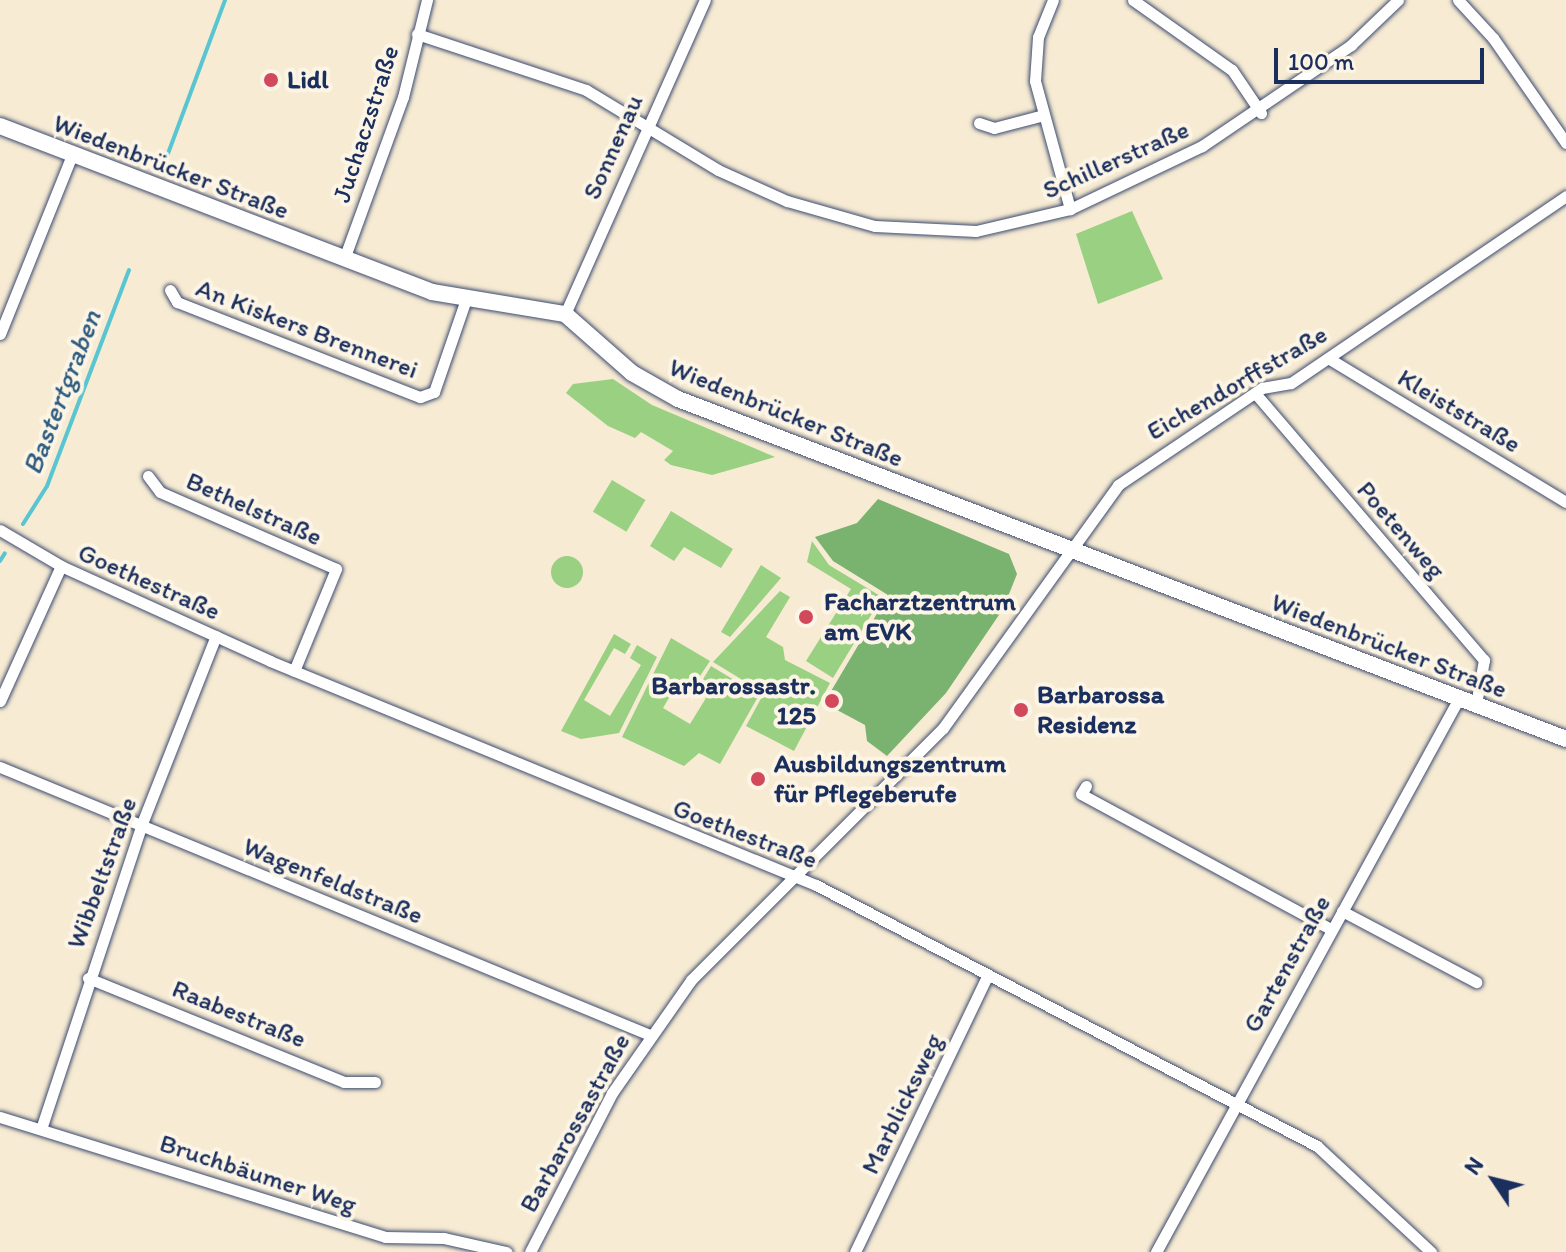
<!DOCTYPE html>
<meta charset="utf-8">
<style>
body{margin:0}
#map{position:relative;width:1566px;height:1252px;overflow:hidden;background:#f7ebd3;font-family:Itim,sans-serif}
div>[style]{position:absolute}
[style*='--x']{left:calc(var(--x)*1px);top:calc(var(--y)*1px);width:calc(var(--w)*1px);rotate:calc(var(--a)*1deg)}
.green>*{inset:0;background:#99d082;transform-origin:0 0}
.round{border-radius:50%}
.forest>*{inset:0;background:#7ab270}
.stream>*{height:4px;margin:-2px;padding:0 2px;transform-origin:2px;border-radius:2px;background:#59c5d1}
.roads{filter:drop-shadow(0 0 2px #3c4b70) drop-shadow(0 0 2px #3c4b70)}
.street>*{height:11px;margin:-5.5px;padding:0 5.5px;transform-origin:5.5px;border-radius:5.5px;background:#fff}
.secondary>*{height:16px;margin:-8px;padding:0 8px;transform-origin:8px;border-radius:8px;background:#fff}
.dots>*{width:22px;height:22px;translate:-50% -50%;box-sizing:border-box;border:4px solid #fcf5e5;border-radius:50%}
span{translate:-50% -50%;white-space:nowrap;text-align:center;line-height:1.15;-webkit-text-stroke:8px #fcf5e5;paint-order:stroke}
.poi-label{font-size:26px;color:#1b2f5e;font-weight:700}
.left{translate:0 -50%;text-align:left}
.right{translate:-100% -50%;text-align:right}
.street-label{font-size:26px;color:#1b2f5e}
.water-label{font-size:28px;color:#2e5c80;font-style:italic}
.north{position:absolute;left:1454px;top:1140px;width:80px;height:80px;-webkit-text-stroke:6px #fcf5e5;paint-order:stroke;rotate:305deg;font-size:22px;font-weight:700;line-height:32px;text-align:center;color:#1b2f5e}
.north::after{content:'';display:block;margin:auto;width:28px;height:36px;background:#1b2f5e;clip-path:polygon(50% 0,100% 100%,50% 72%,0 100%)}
.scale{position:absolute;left:1274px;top:48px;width:210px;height:36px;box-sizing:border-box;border:4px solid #1b2f5e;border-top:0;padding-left:10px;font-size:24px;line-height:28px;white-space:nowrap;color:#1b2f5e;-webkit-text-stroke:6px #fcf5e5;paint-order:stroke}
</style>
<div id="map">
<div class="green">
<div style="clip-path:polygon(1132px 211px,1163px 279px,1098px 304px,1076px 234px)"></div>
<div style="clip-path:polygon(613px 379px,652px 405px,775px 457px,712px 475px,671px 465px,664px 460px,673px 451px,641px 432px,635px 438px,608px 426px,566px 393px,573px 384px)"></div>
<div style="left:612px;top:480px;width:39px;height:37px;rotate:31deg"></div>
<div style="clip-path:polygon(671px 511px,733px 549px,721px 568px,684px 547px,674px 561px,650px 546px)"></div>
<div style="clip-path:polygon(812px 541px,829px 565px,882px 597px,833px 678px,806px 661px,851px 589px,807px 562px)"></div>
<div class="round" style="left:551px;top:556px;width:32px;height:32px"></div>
<div style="clip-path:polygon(761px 565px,781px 578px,730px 637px,721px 632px)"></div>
<div style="clip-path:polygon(780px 591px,790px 597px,766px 637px,783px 647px,785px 660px,830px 683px,794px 751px,746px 726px,764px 693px,713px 662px)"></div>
<div style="clip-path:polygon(614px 634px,631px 644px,625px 654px,614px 648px,584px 700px,610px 716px,641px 665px,630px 658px,637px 645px,657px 657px,619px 733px,581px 739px,561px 731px)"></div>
<div style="clip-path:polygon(671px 638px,710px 661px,692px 688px,679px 681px,663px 708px,690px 724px,706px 698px,696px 691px,711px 666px,759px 695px,720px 764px,699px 753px,684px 766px,622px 737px)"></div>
</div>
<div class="forest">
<div style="clip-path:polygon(878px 499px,1009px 554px,1017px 574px,1003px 609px,946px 693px,887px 756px,867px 741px,865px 725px,824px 703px,888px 595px,833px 561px,815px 537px,857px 523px)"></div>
</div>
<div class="stream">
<div style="--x:163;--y:167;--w:178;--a:-69.6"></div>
<div style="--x:23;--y:524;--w:45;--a:-57.7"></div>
<div style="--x:47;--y:486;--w:231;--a:-69.2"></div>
<div style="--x:0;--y:561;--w:9;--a:-58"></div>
</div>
<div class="roads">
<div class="street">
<div style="--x:1053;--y:0;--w:40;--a:112"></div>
<div style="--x:1038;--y:37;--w:44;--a:93.9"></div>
<div style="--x:1035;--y:81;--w:133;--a:74.7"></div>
<div style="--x:1133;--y:0;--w:121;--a:35.3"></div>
<div style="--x:1232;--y:70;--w:52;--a:56"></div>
<div style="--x:1458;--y:0;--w:52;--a:47.4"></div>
<div style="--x:1493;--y:38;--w:128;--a:55.2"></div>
<div style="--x:417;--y:34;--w:178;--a:18.3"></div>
<div style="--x:586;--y:90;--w:154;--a:31.2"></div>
<div style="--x:718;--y:170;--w:76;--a:24.2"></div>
<div style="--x:787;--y:201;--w:91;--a:15.9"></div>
<div style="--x:875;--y:226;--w:101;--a:2.8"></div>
<div style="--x:976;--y:231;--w:97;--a:-13.2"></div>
<div style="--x:1070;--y:209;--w:146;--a:-25.5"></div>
<div style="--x:1202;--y:146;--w:180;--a:-34.1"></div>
<div style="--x:1351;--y:45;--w:65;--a:-43.8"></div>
<div style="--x:979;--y:123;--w:16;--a:18"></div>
<div style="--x:994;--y:128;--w:48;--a:-14.6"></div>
<div style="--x:344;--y:259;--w:172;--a:-70"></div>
<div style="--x:403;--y:97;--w:100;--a:-76.1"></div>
<div style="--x:170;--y:290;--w:14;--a:60"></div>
<div style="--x:177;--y:302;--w:261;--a:21.4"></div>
<div style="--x:420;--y:397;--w:15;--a:-20"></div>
<div style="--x:434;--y:392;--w:95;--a:-71"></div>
<div style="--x:565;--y:314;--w:344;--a:-66"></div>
<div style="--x:0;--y:334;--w:193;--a:-68.1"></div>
<div style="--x:1328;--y:358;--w:278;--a:31.2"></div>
<div style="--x:1255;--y:393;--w:352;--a:49.4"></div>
<div style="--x:1484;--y:660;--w:45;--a:100.3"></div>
<div style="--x:148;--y:476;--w:20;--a:53"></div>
<div style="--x:160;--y:492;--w:192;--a:23.6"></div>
<div style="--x:336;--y:569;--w:110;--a:112.4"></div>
<div style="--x:0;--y:530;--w:71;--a:30.5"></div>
<div style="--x:61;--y:566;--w:230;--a:24.4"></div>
<div style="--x:270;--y:661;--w:590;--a:22.31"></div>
<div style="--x:816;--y:885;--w:565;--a:27.52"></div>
<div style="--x:1317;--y:1146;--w:156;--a:42.9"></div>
<div style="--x:0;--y:701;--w:148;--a:-65.7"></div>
<div style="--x:0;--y:767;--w:703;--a:22.41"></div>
<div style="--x:1086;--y:786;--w:9;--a:122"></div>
<div style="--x:1081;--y:794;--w:284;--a:28.4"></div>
<div style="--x:1342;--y:911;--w:152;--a:27.9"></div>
<div style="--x:88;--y:978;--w:276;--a:22.1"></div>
<div style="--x:344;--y:1082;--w:31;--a:0"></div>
<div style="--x:0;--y:1117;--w:403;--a:17.3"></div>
<div style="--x:385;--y:1237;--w:59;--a:1"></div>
<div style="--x:444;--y:1238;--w:64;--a:12.7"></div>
<div style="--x:41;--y:1129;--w:319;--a:-71.7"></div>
<div style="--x:141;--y:826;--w:204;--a:-68.5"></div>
<div style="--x:530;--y:1252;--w:179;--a:-62.7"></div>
<div style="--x:612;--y:1093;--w:138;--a:-55"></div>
<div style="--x:691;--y:980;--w:356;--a:-45"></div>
<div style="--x:943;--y:728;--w:299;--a:-54.2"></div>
<div style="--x:1118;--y:485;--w:174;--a:-34"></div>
<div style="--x:1262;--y:388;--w:29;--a:-10"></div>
<div style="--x:1291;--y:383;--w:333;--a:-34.2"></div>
<div style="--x:855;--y:1252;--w:307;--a:-64.4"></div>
<div style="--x:1156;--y:1252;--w:631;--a:-61.32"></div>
</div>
<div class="secondary">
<div style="--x:0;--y:126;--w:463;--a:21"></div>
<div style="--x:432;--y:292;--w:135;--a:9.4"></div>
<div style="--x:565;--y:314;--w:89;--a:41.4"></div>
<div style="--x:632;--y:373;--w:53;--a:29.5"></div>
<div style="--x:678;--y:399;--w:951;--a:20.95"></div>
</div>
</div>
<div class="dots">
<div style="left:271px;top:80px;background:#d1495b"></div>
<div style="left:806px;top:617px;background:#d1495b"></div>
<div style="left:832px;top:701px;background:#d1495b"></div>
<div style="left:1021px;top:710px;background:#d1495b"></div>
<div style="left:758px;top:779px;background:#d1495b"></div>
</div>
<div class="poi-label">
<span class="left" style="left:287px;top:80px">Lidl</span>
<span class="left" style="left:824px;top:617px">Facharztzentrum<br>am EVK</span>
<span class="right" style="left:816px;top:701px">Barbarossastr.<br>125</span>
<span class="left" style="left:1037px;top:710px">Barbarossa<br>Residenz</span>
<span class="left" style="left:774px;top:779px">Ausbildungszentrum<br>für Pflegeberufe</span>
</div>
<div class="street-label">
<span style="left:366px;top:124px;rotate:-72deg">Juchaczstraße</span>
<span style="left:613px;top:147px;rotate:-66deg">Sonnenau</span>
<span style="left:1116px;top:160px;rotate:-24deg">Schillerstraße</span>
<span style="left:171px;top:167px;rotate:21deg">Wiedenbrücker Straße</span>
<span style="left:307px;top:329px;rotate:21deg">An Kiskers Brennerei</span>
<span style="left:1237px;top:383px;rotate:-30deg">Eichendorffstraße</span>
<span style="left:1459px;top:411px;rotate:31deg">Kleiststraße</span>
<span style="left:786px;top:413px;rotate:22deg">Wiedenbrücker Straße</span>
<span style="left:254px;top:509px;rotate:24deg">Bethelstraße</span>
<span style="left:1401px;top:530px;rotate:49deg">Poetenweg</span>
<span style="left:149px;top:582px;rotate:24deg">Goethestraße</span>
<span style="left:1389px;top:646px;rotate:21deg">Wiedenbrücker Straße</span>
<span style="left:745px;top:834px;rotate:21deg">Goethestraße</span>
<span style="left:102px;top:873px;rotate:-70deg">Wibbeltstraße</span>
<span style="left:333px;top:881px;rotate:22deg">Wagenfeldstraße</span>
<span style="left:1287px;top:964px;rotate:-61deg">Gartenstraße</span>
<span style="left:239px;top:1014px;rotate:22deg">Raabestraße</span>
<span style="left:902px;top:1104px;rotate:-64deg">Marblicksweg</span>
<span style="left:575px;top:1123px;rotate:-61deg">Barbarossastraße</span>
<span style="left:258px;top:1174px;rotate:18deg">Bruchbäumer Weg</span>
</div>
<div class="water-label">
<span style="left:61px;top:392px;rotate:-69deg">Bastertgraben</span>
</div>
<div class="north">N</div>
<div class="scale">100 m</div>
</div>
